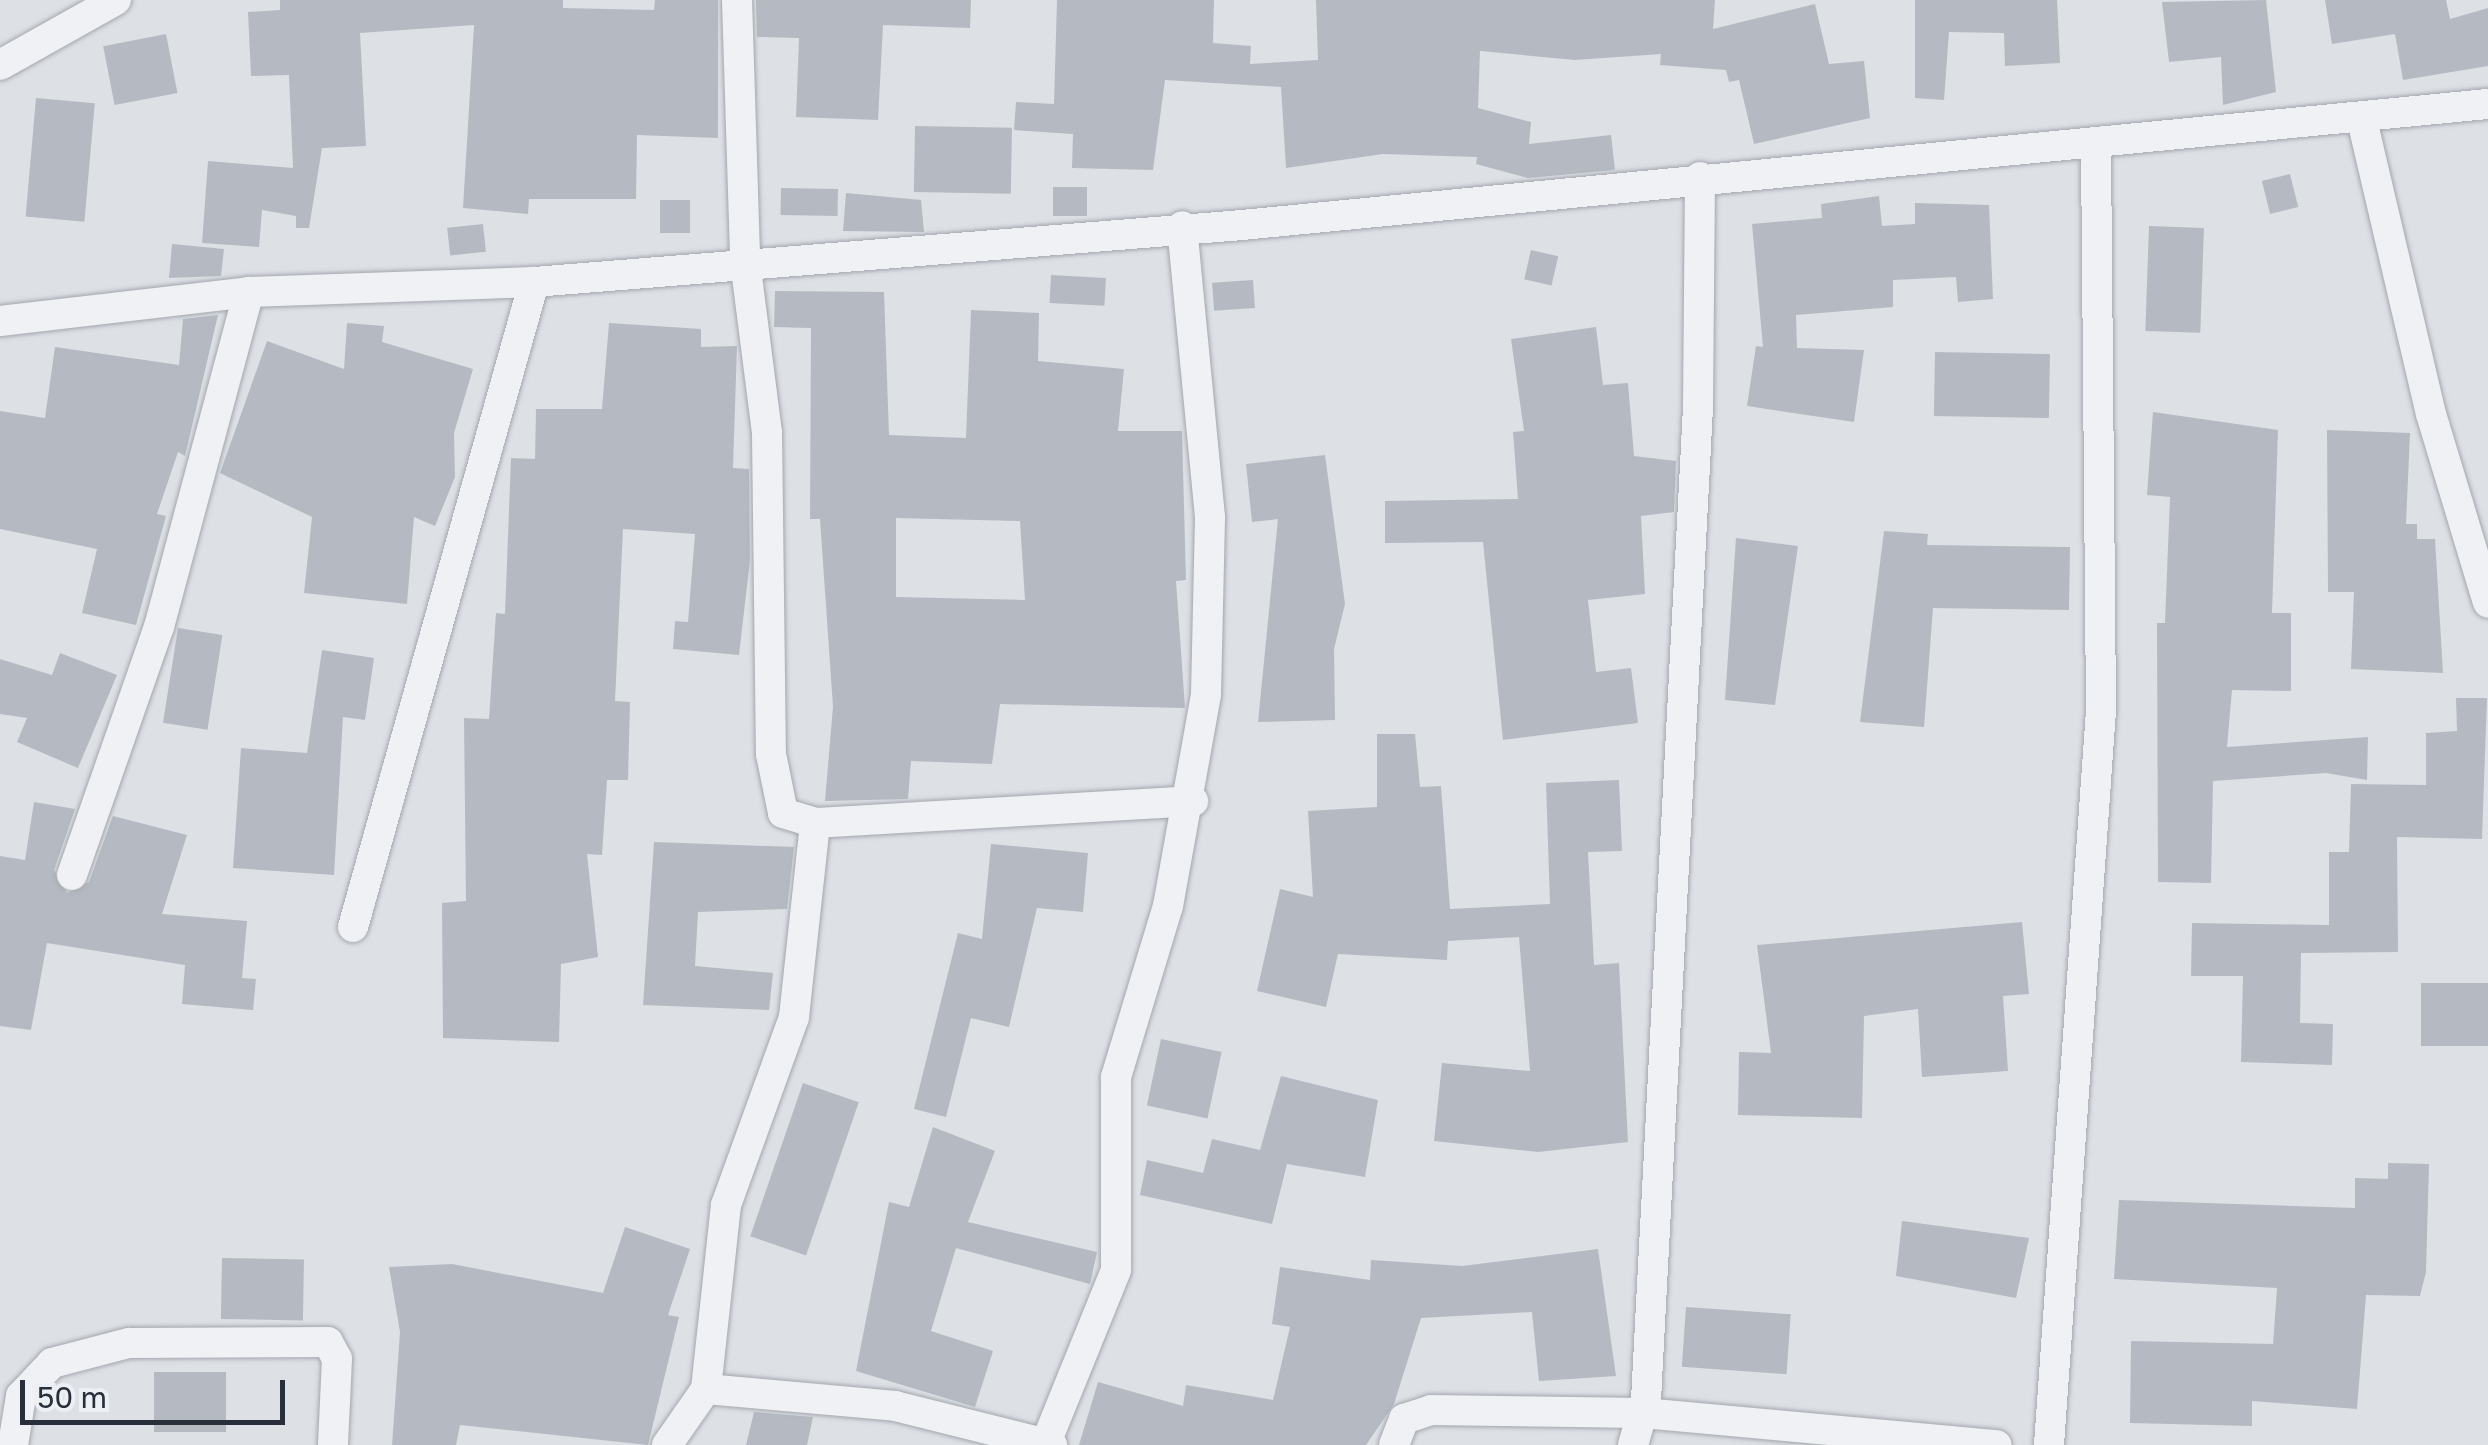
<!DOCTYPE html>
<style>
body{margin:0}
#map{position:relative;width:2488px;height:1445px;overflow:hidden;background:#dde0e5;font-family:"Golos Text",sans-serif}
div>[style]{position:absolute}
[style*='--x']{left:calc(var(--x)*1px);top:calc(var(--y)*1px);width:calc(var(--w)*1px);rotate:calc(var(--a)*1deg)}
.building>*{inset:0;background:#b5bac2;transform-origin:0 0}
.roads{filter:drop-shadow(0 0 2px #a3a7ae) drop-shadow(0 0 2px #a3a7ae)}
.minor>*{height:30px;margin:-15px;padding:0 15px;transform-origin:15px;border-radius:15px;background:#f0f1f4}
span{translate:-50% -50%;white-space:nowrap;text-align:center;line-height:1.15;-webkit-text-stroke:9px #eceff3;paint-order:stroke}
.scale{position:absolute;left:20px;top:1380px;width:265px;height:45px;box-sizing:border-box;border:5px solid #282f3a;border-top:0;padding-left:12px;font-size:30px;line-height:35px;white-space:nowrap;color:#282f3a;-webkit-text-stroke:8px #eceff3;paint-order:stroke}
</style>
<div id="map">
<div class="building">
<div style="clip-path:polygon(280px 0,563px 0,563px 8px,654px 10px,655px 0,718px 0,718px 138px,637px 135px,636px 199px,529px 199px,528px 214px,463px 208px,474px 25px,360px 33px,366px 146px,322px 148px,309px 228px,296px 228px,296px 216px,262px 210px,259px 247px,202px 243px,208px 161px,293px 168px,289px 75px,251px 76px,248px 12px,280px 10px)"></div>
<div style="clip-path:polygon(756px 0,971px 0,970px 28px,883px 25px,878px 120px,796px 117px,799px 38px,757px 37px)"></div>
<div style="clip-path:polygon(1057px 0,1214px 0,1213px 43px,1251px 46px,1250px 64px,1318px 60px,1316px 0,1715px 0,1713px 29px,1815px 4px,1829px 64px,1864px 61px,1870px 118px,1754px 144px,1739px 80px,1729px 82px,1726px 70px,1660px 65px,1661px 54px,1575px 60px,1480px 51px,1478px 108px,1531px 122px,1529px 144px,1611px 135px,1615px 170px,1528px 178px,1476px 164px,1477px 157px,1383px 154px,1286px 168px,1281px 87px,1165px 80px,1153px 170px,1072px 168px,1073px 134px,1014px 130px,1016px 102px,1054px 104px)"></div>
<div style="clip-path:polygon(1915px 0,2057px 0,2060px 63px,2005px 66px,2004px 33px,1949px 32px,1944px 100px,1915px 98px)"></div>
<div style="clip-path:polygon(2266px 0,2276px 92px,2223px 105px,2221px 57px,2169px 62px,2162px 2px)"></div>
<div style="clip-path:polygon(2325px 0,2446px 0,2450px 19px,2488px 8px,2488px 66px,2403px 80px,2395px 34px,2332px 44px)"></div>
<div style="left:166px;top:34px;width:60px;height:64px;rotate:79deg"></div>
<div style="left:36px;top:98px;width:59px;height:119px;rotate:5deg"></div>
<div style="left:915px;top:126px;width:97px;height:66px;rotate:1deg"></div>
<div style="left:2290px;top:174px;width:34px;height:29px;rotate:76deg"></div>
<div style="left:1053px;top:187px;width:34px;height:29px"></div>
<div style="left:781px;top:188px;width:57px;height:27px;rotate:1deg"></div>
<div style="clip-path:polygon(846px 193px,921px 200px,924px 232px,843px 231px)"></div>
<div style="clip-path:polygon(1879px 196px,1882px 226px,1915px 224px,1915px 203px,1989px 205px,1993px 299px,1958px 302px,1956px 277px,1893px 280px,1893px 307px,1796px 315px,1797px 348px,1864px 350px,1854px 422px,1747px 406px,1756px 346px,1763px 347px,1752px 224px,1822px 218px,1821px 204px)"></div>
<div style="left:690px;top:200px;width:33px;height:30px;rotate:90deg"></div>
<div style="left:483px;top:224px;width:28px;height:36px;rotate:84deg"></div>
<div style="left:2149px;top:226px;width:55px;height:105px;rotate:2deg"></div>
<div style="clip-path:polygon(172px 244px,224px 249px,221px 276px,169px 278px)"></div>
<div style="left:1531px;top:250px;width:28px;height:30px;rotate:13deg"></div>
<div style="left:1051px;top:275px;width:55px;height:28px;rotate:3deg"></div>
<div style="left:1253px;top:280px;width:28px;height:41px;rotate:86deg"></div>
<div style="clip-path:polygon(evenodd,775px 291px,884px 292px,889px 435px,966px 438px,971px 310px,1039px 313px,1038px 361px,1124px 369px,1118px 431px,1182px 431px,1186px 580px,1176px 581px,1185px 708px,1000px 704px,992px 764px,911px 761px,908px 799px,825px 801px,833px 707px,820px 519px,810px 519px,811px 328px,774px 327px,775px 291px,896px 518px,1020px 521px,1025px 600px,896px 597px,896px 518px)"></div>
<div style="clip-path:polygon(218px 315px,185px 456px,178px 452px,157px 514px,166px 516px,136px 625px,82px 613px,97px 549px,0 529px,0 411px,45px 418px,55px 347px,179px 365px,183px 319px)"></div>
<div style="clip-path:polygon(347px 323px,384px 326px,382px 342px,473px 369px,454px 433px,455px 477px,435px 526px,414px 517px,407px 604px,304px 593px,312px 517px,220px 473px,267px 341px,344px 369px)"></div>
<div style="clip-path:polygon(609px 323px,701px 329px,701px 347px,737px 346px,733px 468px,749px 469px,750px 560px,739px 655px,673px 649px,675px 621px,688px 622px,695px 534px,623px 529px,615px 701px,630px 702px,628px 780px,607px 780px,602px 855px,587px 854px,598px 957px,561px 964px,559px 1042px,443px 1038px,442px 903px,466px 901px,464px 718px,489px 719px,496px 613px,505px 614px,511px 458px,535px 459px,536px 409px,602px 409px)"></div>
<div style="clip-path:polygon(1596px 327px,1603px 385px,1628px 383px,1634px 456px,1676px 461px,1674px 512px,1641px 516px,1645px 594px,1588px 600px,1596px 672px,1631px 668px,1638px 723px,1503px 740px,1483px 542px,1385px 543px,1385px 501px,1518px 499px,1513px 432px,1524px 431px,1511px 339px)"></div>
<div style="left:1935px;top:352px;width:115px;height:64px;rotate:1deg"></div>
<div style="clip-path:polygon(2153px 412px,2278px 430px,2272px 613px,2291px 613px,2291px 691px,2232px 690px,2227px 747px,2368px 737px,2367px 780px,2326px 773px,2213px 781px,2211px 883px,2158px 882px,2157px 623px,2165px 623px,2170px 497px,2147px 495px)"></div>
<div style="clip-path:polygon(2327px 430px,2410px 433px,2406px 524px,2417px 524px,2417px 539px,2435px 539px,2443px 673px,2351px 669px,2354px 592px,2328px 592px)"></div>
<div style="clip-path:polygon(1325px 455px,1345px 604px,1334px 649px,1335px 720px,1258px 722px,1278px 519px,1252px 522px,1246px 464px)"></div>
<div style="clip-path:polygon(1884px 531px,1928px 534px,1927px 545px,2070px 547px,2069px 610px,1933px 608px,1924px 727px,1860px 722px)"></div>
<div style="clip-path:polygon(1736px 538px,1798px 546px,1775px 705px,1725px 700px)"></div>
<div style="left:178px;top:628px;width:45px;height:96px;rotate:9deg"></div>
<div style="clip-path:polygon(322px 650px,374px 658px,365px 720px,343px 717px,334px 875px,233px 868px,241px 748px,307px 753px)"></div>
<div style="clip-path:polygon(60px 653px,117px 675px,78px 768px,17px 742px,27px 718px,0 714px,0 659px,52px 675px)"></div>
<div style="clip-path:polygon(2456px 698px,2487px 698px,2482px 839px,2397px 837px,2398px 952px,2301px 953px,2300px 1023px,2333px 1024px,2332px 1065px,2241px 1062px,2243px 976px,2191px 976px,2192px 923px,2329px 925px,2329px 852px,2349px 852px,2351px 784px,2426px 785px,2426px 733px,2457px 731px)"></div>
<div style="clip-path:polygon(1377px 734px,1415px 734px,1420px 787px,1441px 786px,1450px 909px,1550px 904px,1546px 783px,1619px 780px,1622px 851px,1588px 852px,1594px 965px,1619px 963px,1628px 1142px,1538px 1152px,1434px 1141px,1442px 1063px,1530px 1071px,1519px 937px,1448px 941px,1447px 960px,1338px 954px,1326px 1007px,1257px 991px,1280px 889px,1313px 897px,1308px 811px,1377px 807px)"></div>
<div style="clip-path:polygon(34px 802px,75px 809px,54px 870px,67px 893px,89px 882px,113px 816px,187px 835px,162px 914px,247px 921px,242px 978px,256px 979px,253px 1010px,182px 1004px,185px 965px,47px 943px,31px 1030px,0 1026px,0 856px,25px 860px)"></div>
<div style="clip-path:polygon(654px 842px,794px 847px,787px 909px,698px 912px,695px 966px,773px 973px,769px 1010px,643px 1005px)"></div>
<div style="clip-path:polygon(991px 844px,1088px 853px,1083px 912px,1037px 908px,1009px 1027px,971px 1018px,946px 1117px,914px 1109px,958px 933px,982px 939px)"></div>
<div style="clip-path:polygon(2022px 922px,2029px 994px,2003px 996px,2008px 1071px,1922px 1077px,1918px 1009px,1864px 1016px,1862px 1118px,1738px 1115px,1739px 1052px,1771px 1053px,1757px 945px)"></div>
<div style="left:2488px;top:983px;width:63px;height:67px;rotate:90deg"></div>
<div style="left:1161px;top:1039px;width:62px;height:68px;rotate:12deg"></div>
<div style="clip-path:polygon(1281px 1076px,1378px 1100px,1365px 1177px,1287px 1164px,1272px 1224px,1140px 1195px,1147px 1160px,1203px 1173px,1212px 1139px,1260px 1150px)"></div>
<div style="left:803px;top:1083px;width:59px;height:162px;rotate:19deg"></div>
<div style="clip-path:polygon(933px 1127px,995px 1151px,968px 1222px,1097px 1252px,1090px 1284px,956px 1248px,931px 1331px,993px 1351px,975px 1407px,856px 1371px,889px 1202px,909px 1207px)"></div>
<div style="clip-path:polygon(2388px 1163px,2429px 1164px,2426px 1272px,2420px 1296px,2366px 1295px,2357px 1409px,2252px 1401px,2252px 1426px,2130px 1423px,2131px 1341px,2273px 1344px,2277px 1288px,2114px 1279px,2119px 1200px,2355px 1208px,2355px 1178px,2388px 1179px)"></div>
<div style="clip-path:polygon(1902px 1221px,2029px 1238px,2016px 1298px,1896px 1276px)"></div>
<div style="clip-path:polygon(625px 1227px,690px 1249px,668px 1315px,679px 1317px,648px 1445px,460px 1425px,456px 1445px,392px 1445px,400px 1332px,389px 1267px,452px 1264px,603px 1293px)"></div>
<div style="clip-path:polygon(1598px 1249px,1616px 1376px,1539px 1381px,1532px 1312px,1421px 1318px,1394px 1404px,1366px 1445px,1079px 1445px,1098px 1382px,1183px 1406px,1186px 1385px,1273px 1400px,1290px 1327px,1272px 1324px,1280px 1267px,1370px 1280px,1371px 1260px,1462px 1266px)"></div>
<div style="left:222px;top:1258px;width:82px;height:61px;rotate:1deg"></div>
<div style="left:1686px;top:1307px;width:105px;height:60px;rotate:4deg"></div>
<div style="left:154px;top:1372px;width:72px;height:60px"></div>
<div style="clip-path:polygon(754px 1412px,813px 1417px,807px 1445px,746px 1445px)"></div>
</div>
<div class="roads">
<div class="minor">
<div style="--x:737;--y:0;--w:261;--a:88.2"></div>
<div style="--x:745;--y:261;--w:172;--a:82.7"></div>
<div style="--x:767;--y:432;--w:322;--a:89.3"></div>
<div style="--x:771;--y:754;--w:60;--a:78.5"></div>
<div style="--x:783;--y:813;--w:34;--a:17"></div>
<div style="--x:815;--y:823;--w:379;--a:-3.3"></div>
<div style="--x:0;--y:65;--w:133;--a:-29.3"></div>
<div style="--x:2362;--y:120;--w:302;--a:76.8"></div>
<div style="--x:2431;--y:414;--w:197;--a:73.2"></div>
<div style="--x:0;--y:321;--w:251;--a:-6.6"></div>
<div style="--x:249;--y:292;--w:285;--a:-2"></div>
<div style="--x:534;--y:282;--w:710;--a:-4.6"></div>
<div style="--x:1242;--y:225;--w:1252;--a:-5.55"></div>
<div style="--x:72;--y:875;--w:263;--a:-70.7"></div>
<div style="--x:159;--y:627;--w:347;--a:-75"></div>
<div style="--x:353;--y:927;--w:670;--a:-74.32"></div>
<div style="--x:706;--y:1389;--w:185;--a:-83.8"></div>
<div style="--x:726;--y:1205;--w:200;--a:-70.1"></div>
<div style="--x:794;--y:1017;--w:195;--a:-83.8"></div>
<div style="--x:13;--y:1445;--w:50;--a:-80.7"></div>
<div style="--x:21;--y:1396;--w:45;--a:-46.8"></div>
<div style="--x:52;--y:1363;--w:80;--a:-14.6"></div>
<div style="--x:129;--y:1343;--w:199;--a:-0.3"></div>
<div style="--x:328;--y:1342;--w:19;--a:62"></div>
<div style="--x:337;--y:1359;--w:86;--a:92.7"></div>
<div style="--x:667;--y:1445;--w:68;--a:-55.1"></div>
<div style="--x:706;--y:1389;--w:190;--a:5.1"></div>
<div style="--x:895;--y:1406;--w:162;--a:14"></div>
<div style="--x:1045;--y:1445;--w:189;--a:-67.9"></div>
<div style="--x:1116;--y:1270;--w:193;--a:-90"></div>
<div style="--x:1116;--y:1077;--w:179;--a:-73.1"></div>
<div style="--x:1168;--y:906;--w:215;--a:-79.8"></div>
<div style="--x:1206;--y:694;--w:177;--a:-88.7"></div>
<div style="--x:1210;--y:517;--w:292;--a:-95.5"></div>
<div style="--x:1394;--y:1445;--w:28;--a:-69"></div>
<div style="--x:1404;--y:1419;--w:28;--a:-18"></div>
<div style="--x:1431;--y:1410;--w:212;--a:0.8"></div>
<div style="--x:1643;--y:1413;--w:355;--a:5.2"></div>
<div style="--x:1633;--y:1445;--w:47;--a:-73.9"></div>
<div style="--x:1646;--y:1400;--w:994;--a:-87"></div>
<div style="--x:1698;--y:407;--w:230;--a:-89.5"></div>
<div style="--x:2049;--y:1445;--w:737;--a:-85.95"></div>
<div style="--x:2101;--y:710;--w:567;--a:-90.51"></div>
</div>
</div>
<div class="scale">50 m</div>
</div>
